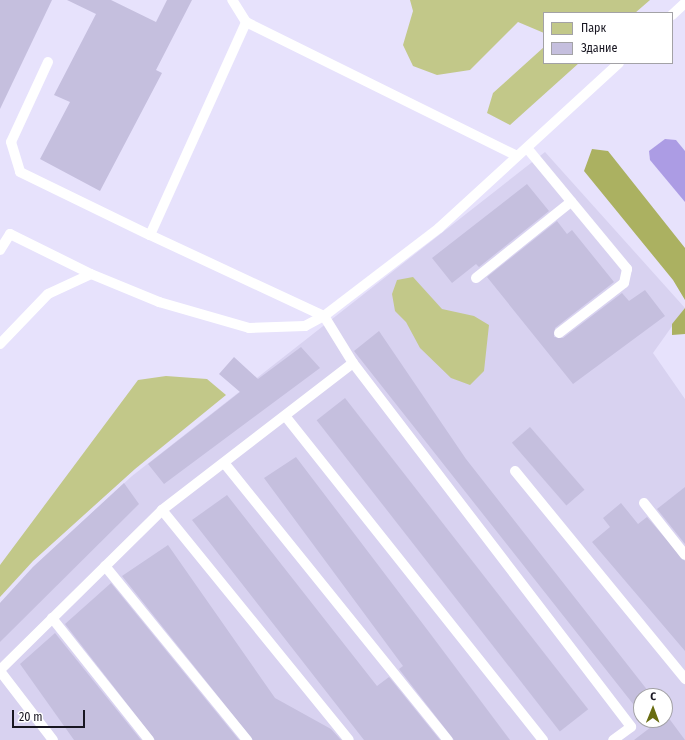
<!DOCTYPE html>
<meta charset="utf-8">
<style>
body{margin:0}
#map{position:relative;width:685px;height:740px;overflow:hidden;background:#e7e2fc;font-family:"Fira Sans Condensed",sans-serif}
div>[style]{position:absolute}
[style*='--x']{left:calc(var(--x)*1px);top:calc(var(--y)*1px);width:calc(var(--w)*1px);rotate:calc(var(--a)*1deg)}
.built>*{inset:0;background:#d8d2f0}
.green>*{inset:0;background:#c2c889}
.forest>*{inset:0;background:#abb161}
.water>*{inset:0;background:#ac9ce4}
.building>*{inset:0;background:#c5bfde;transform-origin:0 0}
.lane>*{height:10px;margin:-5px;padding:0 5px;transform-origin:5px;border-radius:5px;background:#fff}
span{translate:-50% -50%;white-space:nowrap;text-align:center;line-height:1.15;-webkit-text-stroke:3px #fff;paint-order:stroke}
.legend{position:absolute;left:543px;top:12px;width:130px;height:52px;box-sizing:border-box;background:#fff;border:1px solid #a3a2a6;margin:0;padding:5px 7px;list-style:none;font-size:12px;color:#181621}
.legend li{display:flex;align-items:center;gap:8px;height:20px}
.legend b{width:20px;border:1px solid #a3a2a6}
.north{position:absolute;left:633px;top:688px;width:40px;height:40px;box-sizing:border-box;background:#fff;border:1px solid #a3a2a6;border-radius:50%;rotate:1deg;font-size:11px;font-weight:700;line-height:16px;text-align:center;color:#181621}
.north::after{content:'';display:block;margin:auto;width:14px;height:18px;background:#696d11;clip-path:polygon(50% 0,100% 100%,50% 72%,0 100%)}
.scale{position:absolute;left:12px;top:710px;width:73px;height:18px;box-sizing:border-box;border:2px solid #181621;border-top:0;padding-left:5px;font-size:12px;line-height:14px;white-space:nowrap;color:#181621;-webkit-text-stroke:3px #fff;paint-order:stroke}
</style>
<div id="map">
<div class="built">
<div style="clip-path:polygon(evenodd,545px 152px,685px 308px,653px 353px,685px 399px,685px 740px,0 740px,0 603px,33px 567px,132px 476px,545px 152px,641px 696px,665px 696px,665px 720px,641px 720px,641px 696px)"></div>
</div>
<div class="green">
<div style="clip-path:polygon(410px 0,650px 0,635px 13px,544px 13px,544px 33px,518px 22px,470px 70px,437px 75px,413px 66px,403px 45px,413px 11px)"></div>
<div style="clip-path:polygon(544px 47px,544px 63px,579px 63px,510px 125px,487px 113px,493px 93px)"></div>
<div style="clip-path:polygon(413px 277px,442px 309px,474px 316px,489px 325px,484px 371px,470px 385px,451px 378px,420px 348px,406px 322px,395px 311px,392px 294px,397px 280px)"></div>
<div style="clip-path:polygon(166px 376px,207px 379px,226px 395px,135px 469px,33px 561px,0 597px,0 565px,138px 380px)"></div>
</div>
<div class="forest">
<div style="clip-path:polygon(592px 149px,608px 151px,685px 248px,685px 300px,673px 280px,584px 171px)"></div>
<div style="clip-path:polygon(685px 308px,685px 334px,672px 335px,672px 324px)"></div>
</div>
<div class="water">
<div style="clip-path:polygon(665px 139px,676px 140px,685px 151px,685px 202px,650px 160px,649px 151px)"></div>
</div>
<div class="building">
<div style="clip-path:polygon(0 0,52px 0,0 109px)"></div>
<div style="clip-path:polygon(67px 0,111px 0,156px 22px,167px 0,192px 0,156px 70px,162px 73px,100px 191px,40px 159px,70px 102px,54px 95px,96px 14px)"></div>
<div style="clip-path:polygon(527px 184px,549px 211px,479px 267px,476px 264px,452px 283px,432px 258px)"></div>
<div style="clip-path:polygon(557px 221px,567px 234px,572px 230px,614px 282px,555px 328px,554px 337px,563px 338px,622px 293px,629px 301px,645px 290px,665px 316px,573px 384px,487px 277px)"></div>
<div style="clip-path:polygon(379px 331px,466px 459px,652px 696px,641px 696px,641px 714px,354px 351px)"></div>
<div style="clip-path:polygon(301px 347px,320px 368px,164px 484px,148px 464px,240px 392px,219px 374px,234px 357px,258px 379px)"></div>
<div style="left:345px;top:398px;width:395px;height:36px;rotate:52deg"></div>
<div style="left:530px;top:427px;width:83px;height:24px;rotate:49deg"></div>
<div style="clip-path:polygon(296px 457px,429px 632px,510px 740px,454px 740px,399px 669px,403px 666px,264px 478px)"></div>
<div style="clip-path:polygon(124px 483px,139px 504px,0 642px,0 603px,33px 567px)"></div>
<div style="clip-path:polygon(685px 487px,685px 544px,657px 509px)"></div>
<div style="clip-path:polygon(227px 495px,377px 686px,389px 677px,440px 740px,364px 740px,192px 520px)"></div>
<div style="clip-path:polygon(621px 503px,638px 524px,647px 517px,685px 561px,685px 651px,592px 542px,610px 527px,603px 518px)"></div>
<div style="clip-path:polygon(168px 545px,275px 698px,331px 729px,341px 740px,253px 740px,122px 576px)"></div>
<div style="clip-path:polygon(111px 583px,239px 740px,155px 740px,65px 624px)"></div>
<div style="clip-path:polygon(55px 633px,141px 740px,74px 740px,20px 664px)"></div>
<div style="clip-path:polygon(665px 713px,685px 740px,634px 740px,651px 727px,645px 720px,665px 720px)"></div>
</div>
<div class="lane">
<div style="--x:672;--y:15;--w:18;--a:-43"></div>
<div style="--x:246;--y:22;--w:302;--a:26.3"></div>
<div style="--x:48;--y:62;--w:88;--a:114.8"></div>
<div style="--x:11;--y:142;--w:31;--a:73"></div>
<div style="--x:20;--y:172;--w:144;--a:25.9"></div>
<div style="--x:150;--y:235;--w:234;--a:-65.7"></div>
<div style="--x:246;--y:22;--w:26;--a:-122"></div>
<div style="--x:527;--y:148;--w:157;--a:50.4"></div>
<div style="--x:627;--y:269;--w:14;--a:102"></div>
<div style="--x:624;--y:283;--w:82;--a:142.4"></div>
<div style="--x:150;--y:235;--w:192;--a:25"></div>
<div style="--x:324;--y:316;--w:55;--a:58.3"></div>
<div style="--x:353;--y:363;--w:458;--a:52.6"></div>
<div style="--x:631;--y:727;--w:22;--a:144"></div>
<div style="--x:0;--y:250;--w:19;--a:-58"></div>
<div style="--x:10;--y:234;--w:90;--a:26.3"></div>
<div style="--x:476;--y:278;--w:122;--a:-38.7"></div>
<div style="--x:0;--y:344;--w:69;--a:-46.2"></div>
<div style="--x:48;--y:294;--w:47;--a:-24.9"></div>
<div style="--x:91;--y:274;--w:74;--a:22.4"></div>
<div style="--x:159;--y:302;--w:94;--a:16.1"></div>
<div style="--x:249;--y:328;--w:56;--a:-2"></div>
<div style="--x:305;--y:326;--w:21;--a:-28"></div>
<div style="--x:324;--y:316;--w:145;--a:-37.4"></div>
<div style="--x:439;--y:228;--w:244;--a:-42.5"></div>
<div style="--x:286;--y:417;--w:413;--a:51.5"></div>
<div style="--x:225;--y:464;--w:355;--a:51.1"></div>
<div style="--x:515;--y:471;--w:269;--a:50.7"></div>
<div style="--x:644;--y:503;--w:66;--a:51.7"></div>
<div style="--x:162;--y:510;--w:296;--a:50.9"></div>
<div style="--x:105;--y:566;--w:225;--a:50.8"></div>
<div style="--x:52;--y:618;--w:156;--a:51.5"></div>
<div style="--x:0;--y:670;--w:228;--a:-44.6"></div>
<div style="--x:162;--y:510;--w:241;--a:-37.6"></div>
<div style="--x:0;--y:671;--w:87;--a:52.5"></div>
</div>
<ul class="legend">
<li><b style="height:11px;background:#c2c889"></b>Парк</li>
<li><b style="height:11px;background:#c5bfde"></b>Здание</li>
</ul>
<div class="north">С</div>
<div class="scale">20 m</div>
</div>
